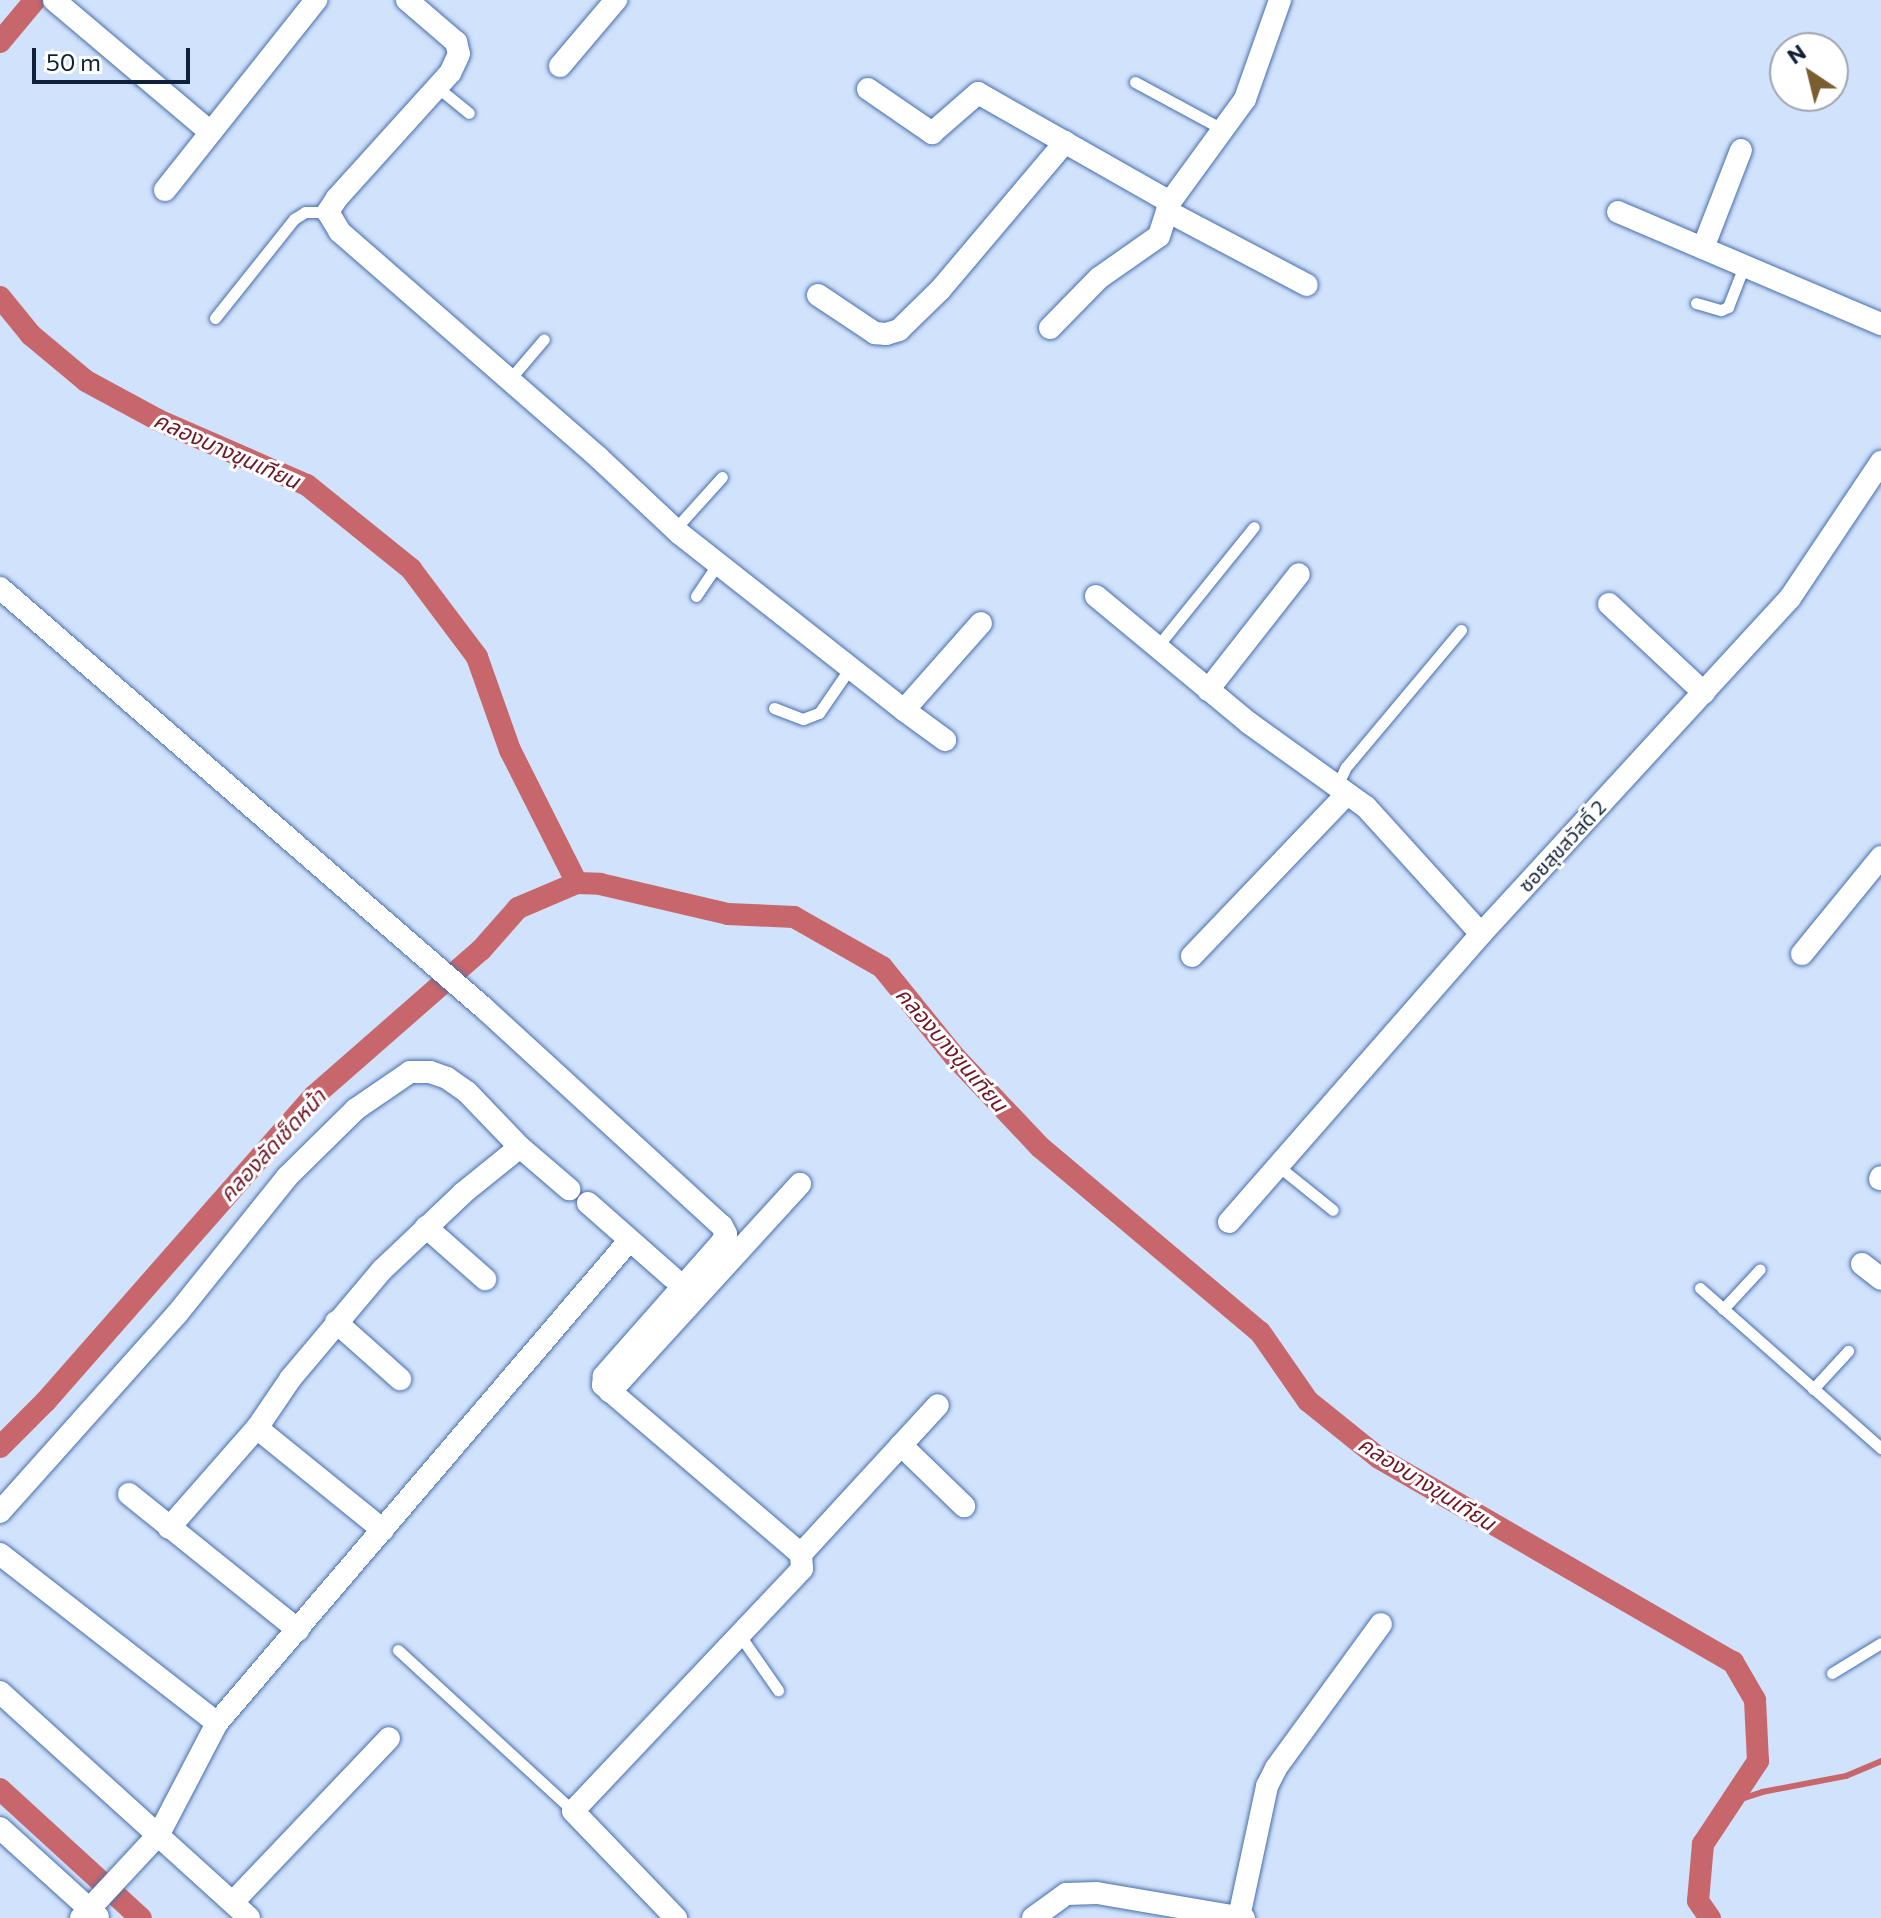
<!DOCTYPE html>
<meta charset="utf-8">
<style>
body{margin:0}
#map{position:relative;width:1881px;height:1918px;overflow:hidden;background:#d1e2fc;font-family:Commissioner,"Noto Sans Thai",sans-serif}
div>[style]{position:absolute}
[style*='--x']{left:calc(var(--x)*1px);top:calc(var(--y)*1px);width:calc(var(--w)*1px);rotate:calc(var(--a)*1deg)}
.stream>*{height:6px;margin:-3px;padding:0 3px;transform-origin:3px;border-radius:3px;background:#c7666b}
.canal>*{height:22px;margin:-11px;padding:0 11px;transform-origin:11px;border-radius:11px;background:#c7666b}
.roads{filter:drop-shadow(0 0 2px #486fa9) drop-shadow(0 0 2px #486fa9)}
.lane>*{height:11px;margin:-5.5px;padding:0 5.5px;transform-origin:5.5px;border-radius:5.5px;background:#fff}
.street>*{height:22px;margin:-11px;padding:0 11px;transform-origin:11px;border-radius:11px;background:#fff}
span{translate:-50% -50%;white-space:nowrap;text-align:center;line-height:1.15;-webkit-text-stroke:6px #fff;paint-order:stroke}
.street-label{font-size:20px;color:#102038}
.water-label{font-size:22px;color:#701724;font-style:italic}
.north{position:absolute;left:1769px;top:32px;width:80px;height:80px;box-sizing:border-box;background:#fff;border:2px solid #9fa6af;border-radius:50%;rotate:325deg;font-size:22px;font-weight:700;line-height:32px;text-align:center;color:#102038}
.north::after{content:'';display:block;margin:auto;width:28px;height:36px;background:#7a5e31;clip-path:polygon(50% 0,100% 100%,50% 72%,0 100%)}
.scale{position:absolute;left:32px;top:48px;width:158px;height:36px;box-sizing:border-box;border:4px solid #102038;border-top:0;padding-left:10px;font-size:24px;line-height:28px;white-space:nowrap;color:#102038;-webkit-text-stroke:6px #fff;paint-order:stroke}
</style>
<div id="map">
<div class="stream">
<div style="--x:1729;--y:1803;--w:35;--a:-18"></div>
<div style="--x:1762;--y:1792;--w:86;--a:-10.8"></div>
<div style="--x:1846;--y:1776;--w:38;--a:-23"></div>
</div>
<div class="canal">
<div style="--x:0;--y:42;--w:55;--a:-50.2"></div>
<div style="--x:0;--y:297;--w:49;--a:50.8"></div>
<div style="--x:31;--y:335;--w:72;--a:39.9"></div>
<div style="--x:86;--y:381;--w:82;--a:28.4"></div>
<div style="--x:158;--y:420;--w:163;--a:23.6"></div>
<div style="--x:307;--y:485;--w:134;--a:38.9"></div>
<div style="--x:411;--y:569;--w:110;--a:53.1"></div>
<div style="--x:477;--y:657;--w:99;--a:70.5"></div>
<div style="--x:510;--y:750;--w:149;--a:63.3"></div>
<div style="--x:0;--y:1447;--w:65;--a:-45"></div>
<div style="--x:46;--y:1401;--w:406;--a:-48.7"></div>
<div style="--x:314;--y:1096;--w:222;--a:-41.2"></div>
<div style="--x:481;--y:950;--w:56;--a:-48.6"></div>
<div style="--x:518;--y:908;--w:64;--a:-23"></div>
<div style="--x:577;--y:883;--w:23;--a:2"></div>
<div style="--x:600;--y:884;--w:131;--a:13.2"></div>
<div style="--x:728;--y:914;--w:66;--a:2.6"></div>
<div style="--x:794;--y:917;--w:101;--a:29.6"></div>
<div style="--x:882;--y:967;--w:114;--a:51"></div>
<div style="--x:954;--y:1056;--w:125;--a:46.6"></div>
<div style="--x:1040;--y:1147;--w:287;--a:40.1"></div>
<div style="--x:1260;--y:1332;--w:84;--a:55.2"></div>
<div style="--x:1308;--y:1401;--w:91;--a:38.8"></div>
<div style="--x:1379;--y:1458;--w:409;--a:30"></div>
<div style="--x:1733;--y:1662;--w:44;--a:59.9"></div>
<div style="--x:1755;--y:1700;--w:61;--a:87.2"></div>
<div style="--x:1758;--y:1761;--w:100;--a:123.5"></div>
<div style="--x:1703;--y:1844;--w:57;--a:95"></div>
<div style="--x:1698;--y:1901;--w:21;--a:55"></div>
<div style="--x:0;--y:1789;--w:191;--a:42.5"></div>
</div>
<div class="roads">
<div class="lane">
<div style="--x:1135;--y:82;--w:99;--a:28.4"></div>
<div style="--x:437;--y:87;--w:41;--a:39.1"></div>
<div style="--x:1696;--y:303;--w:26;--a:16"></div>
<div style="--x:1721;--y:310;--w:8;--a:-23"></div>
<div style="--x:1728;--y:307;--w:44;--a:-68.7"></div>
<div style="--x:215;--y:318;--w:127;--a:-51.4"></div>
<div style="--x:294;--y:219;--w:13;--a:-32"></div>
<div style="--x:305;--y:212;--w:23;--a:0"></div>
<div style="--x:510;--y:379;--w:52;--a:-49.6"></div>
<div style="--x:675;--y:529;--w:70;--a:-47.9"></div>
<div style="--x:696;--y:596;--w:37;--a:-56"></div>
<div style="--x:1157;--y:647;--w:154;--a:-51.1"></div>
<div style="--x:774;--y:708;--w:31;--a:21"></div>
<div style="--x:803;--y:719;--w:17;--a:-21"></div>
<div style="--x:819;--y:713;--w:55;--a:-55.4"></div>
<div style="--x:1336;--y:788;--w:23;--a:-65"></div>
<div style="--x:1346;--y:767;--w:179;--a:-50"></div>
<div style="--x:1278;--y:1166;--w:70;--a:38.7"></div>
<div style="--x:1700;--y:1288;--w:242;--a:41.5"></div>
<div style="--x:1723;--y:1309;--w:54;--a:-47.2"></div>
<div style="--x:1813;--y:1389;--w:52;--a:-47.4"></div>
<div style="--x:741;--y:1637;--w:65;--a:55.1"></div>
<div style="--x:398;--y:1650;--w:238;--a:42.6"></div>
<div style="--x:1832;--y:1673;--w:57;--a:-31.5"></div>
</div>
<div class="street">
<div style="--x:54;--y:0;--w:204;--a:40.2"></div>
<div style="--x:407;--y:0;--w:65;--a:40.6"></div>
<div style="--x:456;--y:42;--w:12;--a:76"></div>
<div style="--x:459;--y:54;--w:21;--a:115"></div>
<div style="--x:450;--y:73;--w:169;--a:132.1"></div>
<div style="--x:337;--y:198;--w:17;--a:123"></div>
<div style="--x:328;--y:212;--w:23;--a:59"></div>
<div style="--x:340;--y:232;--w:342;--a:41.1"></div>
<div style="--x:598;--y:457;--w:111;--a:43.2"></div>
<div style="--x:679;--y:533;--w:286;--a:38.2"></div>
<div style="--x:904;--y:710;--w:116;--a:-48.5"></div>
<div style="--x:560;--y:66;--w:87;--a:-49.7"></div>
<div style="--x:868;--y:89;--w:78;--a:34.5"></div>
<div style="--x:932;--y:133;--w:61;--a:-41"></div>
<div style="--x:978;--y:93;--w:221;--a:29.6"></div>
<div style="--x:1170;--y:202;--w:127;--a:-53.9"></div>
<div style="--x:1245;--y:99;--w:105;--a:-70.5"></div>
<div style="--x:165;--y:190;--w:243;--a:-51.5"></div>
<div style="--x:1167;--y:211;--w:158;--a:27.9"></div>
<div style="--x:1618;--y:212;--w:286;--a:23.1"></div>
<div style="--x:1703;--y:248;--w:105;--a:-68.8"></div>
<div style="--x:818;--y:295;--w:69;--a:33.7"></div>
<div style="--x:875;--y:333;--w:11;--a:5"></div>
<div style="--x:886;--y:334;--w:14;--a:-17"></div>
<div style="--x:899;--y:330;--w:57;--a:-44.3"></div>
<div style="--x:940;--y:290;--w:194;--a:-49.8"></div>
<div style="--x:1050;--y:328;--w:70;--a:-45.6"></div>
<div style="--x:1099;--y:278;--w:73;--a:-35"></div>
<div style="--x:1159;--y:236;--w:36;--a:-72"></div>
<div style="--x:0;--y:588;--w:642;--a:40.96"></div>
<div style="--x:485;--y:1009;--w:321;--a:42.5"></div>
<div style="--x:722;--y:1226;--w:9;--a:63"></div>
<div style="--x:726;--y:1234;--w:9;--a:117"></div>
<div style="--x:722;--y:1242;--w:179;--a:131.4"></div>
<div style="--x:604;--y:1376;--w:9;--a:96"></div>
<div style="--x:603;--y:1385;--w:260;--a:40.5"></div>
<div style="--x:801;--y:1554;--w:15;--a:86"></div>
<div style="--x:802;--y:1569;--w:333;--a:133.4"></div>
<div style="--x:573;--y:1811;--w:149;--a:46.1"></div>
<div style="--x:1096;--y:596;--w:199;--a:39.7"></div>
<div style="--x:1249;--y:723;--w:144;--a:35.7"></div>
<div style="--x:1366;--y:807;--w:171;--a:47.8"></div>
<div style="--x:1609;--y:604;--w:130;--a:43.1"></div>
<div style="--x:1208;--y:690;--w:147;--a:-51.9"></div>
<div style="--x:904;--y:710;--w:51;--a:36.2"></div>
<div style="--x:1802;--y:954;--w:125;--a:-50.8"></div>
<div style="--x:1192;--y:956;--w:223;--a:-46.3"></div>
<div style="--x:1880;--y:1179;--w:2;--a:-63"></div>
<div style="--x:588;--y:1203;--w:113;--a:41.4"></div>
<div style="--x:1229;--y:1222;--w:383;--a:-48.8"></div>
<div style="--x:1481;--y:934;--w:456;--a:-47.4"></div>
<div style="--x:1790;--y:598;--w:164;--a:-56.2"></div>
<div style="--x:426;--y:1227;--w:79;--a:41.4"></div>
<div style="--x:1862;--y:1264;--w:24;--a:38"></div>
<div style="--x:336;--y:1322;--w:86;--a:41.7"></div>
<div style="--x:610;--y:1392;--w:282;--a:-47.6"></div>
<div style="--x:257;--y:1428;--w:162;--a:39"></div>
<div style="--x:901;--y:1445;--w:88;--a:44.1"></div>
<div style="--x:129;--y:1494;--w:217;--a:38.8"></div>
<div style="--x:0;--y:1512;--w:266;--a:-48.2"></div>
<div style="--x:177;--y:1314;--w:176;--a:-51.2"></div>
<div style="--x:287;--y:1177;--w:97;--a:-44.6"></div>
<div style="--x:356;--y:1109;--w:65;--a:-34.4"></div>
<div style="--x:410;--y:1072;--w:20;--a:0"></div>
<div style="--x:430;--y:1072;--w:18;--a:19"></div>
<div style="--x:447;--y:1078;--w:24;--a:35"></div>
<div style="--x:467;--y:1092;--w:76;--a:46.1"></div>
<div style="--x:520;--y:1147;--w:65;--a:40.6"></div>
<div style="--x:169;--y:1528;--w:133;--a:-48.7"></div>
<div style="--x:257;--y:1428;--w:60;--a:-55.8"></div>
<div style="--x:291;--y:1378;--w:141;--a:-49.9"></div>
<div style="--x:382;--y:1270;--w:112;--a:-43.5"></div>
<div style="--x:463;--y:1193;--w:73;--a:-38.9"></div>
<div style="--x:0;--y:1554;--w:275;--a:37.9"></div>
<div style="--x:801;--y:1554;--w:202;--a:-47.4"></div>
<div style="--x:0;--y:1692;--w:336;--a:42.2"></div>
<div style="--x:0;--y:1828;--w:132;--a:42.2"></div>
<div style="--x:233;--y:1902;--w:226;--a:-46.4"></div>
<div style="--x:1239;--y:1917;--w:134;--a:-77.9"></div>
<div style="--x:1267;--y:1786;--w:20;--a:-63"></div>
<div style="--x:1276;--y:1768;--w:178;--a:-53.9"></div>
<div style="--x:81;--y:1918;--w:115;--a:-47.1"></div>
<div style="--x:159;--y:1834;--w:125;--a:-62.4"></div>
<div style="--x:217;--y:1723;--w:634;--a:-49.48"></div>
<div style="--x:1033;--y:1918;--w:41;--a:-36"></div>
<div style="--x:1066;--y:1894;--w:31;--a:-2"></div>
<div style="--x:1097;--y:1893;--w:149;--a:9.7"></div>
</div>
</div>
<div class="street-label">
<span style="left:1562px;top:846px;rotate:-47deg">ซอยสุขสวัสดิ์ 2</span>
</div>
<div class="water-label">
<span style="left:227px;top:450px;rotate:24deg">คลองบางขุนเทียน</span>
<span style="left:952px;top:1049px;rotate:49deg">คลองบางขุนเทียน</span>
<span style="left:272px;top:1145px;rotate:-47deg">คลองลัดเช็ดหน้า</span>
<span style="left:1427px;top:1483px;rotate:32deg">คลองบางขุนเทียน</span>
</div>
<div class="north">N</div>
<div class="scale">50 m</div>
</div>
